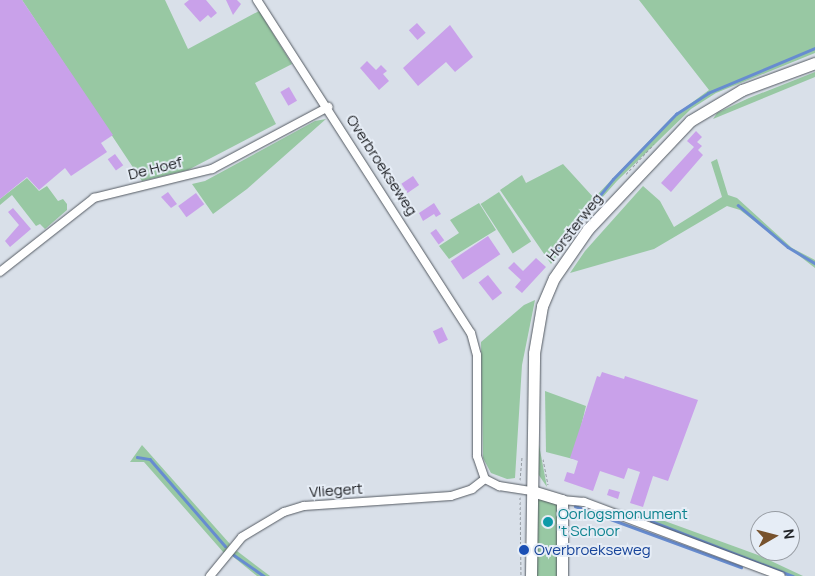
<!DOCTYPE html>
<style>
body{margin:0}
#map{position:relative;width:815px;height:576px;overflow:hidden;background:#d9e0e9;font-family:Manrope,sans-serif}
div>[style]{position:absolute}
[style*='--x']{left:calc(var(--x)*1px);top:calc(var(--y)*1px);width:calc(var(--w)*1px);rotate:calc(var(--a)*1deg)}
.green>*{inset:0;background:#98c8a3;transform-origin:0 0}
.stream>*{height:2.5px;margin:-1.25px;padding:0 1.25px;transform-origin:1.25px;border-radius:1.25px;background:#678cd0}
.building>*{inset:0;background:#c9a1ea;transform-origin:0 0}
.path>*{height:1px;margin-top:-0.5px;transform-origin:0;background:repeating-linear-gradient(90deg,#9399a0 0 2.5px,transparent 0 5px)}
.roads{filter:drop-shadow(0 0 1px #545a62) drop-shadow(0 0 1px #545a62)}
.street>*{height:8px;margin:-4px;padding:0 4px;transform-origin:4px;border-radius:4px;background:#fff}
.secondary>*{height:11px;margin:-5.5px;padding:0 5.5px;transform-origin:5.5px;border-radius:5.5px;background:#fff}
.dots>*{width:14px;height:14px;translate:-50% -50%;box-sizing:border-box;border:2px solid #e6edf6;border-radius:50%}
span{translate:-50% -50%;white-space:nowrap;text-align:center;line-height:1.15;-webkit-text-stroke:4px #e6edf6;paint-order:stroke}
.street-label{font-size:15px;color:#202226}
.culture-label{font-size:15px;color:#0d838f}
.left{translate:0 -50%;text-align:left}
.transit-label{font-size:15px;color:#164399}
.north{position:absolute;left:750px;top:511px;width:50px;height:50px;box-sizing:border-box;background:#e6edf6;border:1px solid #979ca3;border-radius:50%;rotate:82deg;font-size:14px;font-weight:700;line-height:20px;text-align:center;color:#202226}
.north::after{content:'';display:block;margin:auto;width:18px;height:22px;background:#77522d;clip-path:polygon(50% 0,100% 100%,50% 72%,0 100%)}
</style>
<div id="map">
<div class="green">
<div style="clip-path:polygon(22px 0,165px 0,188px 49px,259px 11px,292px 64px,255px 83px,276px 124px,188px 170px,142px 181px)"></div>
<div style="clip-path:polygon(639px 0,815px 0,815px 53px,716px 93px,691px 109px,617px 181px,584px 218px,551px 264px,500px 190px,522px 175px,526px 183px,563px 164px,594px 198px,671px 118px,709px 90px)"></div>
<div style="clip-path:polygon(815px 72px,815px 77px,713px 119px,717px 113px,749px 98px)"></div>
<div style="clip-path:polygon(326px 119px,247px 189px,213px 214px,192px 184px,205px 181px,315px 121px)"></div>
<div style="clip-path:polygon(717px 159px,728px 195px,737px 198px,792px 248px,815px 260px,815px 268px,740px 210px,727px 206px,654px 249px,570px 273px,585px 251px,643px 186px,660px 201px,674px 227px,722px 197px,711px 162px)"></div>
<div style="clip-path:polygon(27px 178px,39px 191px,47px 186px,58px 201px,63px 199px,67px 204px,67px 210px,45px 229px,40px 224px,36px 226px,12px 195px,0 205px,0 199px)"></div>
<div style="left:499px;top:192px;width:59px;height:22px;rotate:57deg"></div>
<div style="clip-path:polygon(479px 203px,496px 230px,449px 259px,439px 246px,459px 233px,450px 220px)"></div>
<div style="clip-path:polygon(535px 300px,522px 365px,515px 478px,507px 479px,491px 473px,483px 458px,481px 342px,524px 305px)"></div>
<div style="clip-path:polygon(545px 391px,586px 406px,573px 459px,546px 452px)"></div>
<div style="clip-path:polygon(538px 434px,539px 445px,547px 487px,536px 471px)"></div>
<div style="clip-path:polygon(142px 445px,230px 544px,224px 553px,144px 462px,130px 462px)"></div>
<div style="clip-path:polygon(539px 498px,557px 503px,558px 576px,535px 576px,535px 504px)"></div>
<div style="clip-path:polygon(651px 516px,758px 555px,803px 576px,788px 576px,652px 524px)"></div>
<div style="clip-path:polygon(237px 551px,270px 576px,257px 576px,231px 555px)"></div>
</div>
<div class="stream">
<div style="--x:738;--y:205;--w:65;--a:40"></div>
<div style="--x:788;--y:247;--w:31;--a:31"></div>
<div style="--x:555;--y:251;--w:92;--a:-51.1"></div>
<div style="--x:613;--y:179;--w:91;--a:-45.9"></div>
<div style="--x:676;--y:114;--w:38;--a:-33"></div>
<div style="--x:708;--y:93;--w:116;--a:-22.8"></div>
<div style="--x:137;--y:457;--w:13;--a:9"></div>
<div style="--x:150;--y:459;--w:115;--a:49.2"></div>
<div style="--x:575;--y:506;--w:177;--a:20.2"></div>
<div style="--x:651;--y:521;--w:152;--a:21.2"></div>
<div style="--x:234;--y:555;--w:37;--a:35"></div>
</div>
<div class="building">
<div style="clip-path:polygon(0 0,22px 0,113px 135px,101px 143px,107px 152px,71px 176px,65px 168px,39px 190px,27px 177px,0 199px)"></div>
<div style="clip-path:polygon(189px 0,206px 0,217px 13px,211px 18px,208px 15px,200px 22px,184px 4px)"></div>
<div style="clip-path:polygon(226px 0,237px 0,241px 4px,233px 15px)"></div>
<div style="left:417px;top:23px;width:13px;height:11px;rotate:48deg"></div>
<div style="clip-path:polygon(450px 25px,473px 57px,455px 72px,446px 62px,418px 86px,403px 68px)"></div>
<div style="clip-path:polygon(367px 61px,376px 70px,381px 65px,387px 71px,383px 74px,389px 81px,379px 90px,360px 68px)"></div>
<div style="left:289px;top:87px;width:16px;height:10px;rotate:60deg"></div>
<div style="clip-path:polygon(696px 131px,702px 137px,697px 142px,702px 146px,698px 150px,703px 155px,671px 192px,661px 183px,694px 147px,687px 141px)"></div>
<div style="left:115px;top:154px;width:14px;height:9px;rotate:54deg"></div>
<div style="left:413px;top:176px;width:11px;height:14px;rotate:56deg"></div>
<div style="clip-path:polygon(168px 192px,177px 204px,171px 208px,161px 197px)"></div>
<div style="left:196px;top:193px;width:14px;height:22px;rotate:54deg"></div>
<div style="clip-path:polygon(434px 203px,441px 214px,436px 217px,434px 214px,423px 221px,419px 213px)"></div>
<div style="clip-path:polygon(13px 208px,31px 229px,10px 247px,5px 241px,19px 225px,8px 212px)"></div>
<div style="left:436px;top:229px;width:14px;height:7px;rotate:54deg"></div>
<div style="left:488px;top:236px;width:22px;height:45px;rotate:56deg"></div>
<div style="clip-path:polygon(536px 258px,546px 267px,522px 293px,515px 287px,521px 280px,508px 268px,514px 262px,523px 271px)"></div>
<div style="left:488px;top:275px;width:23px;height:12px;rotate:52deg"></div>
<div style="left:442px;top:327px;width:14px;height:10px;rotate:65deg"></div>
<div style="clip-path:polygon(602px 372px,624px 379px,625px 376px,698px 400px,668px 481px,653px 476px,643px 507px,630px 503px,640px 472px,628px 468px,624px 479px,600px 471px,593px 491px,564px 481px,567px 472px,574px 474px,578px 461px,570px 458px,597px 376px,600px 377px)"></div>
<div style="clip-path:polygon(609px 489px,620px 492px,618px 499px,607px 495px)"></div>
</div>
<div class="path">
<div style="--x:626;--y:174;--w:41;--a:-47"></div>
<div style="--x:543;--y:459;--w:26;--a:79"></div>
<div style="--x:520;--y:480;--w:23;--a:-85"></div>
<div style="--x:520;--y:497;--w:79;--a:89.3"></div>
</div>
<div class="roads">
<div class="street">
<div style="--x:257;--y:0;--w:396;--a:57.3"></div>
<div style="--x:471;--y:333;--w:23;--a:75"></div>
<div style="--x:477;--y:355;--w:101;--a:90"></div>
<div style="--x:477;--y:456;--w:24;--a:71"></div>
<div style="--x:485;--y:479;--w:16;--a:27"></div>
<div style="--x:499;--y:486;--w:33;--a:9"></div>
<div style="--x:0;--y:272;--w:120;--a:-38.2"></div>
<div style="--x:94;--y:198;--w:122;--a:-13.8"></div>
<div style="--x:212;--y:169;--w:132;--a:-28.1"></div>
<div style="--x:562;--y:500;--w:22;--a:5"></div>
<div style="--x:584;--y:502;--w:210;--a:20.6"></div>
<div style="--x:210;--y:576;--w:50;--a:-50.6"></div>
<div style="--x:242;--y:537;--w:49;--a:-30.8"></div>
<div style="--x:284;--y:512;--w:21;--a:-17"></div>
<div style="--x:304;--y:506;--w:147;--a:-3.9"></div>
<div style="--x:451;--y:496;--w:22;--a:-18"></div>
<div style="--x:472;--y:489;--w:16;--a:-38"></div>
</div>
<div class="secondary">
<div style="--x:532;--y:491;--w:31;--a:17"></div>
<div style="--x:562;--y:500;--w:76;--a:90"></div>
<div style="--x:531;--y:576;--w:223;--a:-89.2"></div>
<div style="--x:534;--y:353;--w:48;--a:-80.3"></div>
<div style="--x:542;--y:306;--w:30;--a:-67"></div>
<div style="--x:554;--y:278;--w:60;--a:-55.2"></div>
<div style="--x:588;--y:229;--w:149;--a:-46.6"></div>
<div style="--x:690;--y:121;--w:61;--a:-30.8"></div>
<div style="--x:742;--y:90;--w:78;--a:-20.3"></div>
</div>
</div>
<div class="dots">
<div style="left:548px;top:522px;background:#0f9aa8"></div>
<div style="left:524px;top:550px;background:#1a4fb4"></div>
</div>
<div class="street-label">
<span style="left:382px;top:165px;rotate:57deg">Overbroekseweg</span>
<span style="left:155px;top:168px;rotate:-14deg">De Hoef</span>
<span style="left:574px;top:227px;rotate:-52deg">Horsterweg</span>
<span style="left:336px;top:490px;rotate:-4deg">Vliegert</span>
</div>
<div class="culture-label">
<span class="left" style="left:558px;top:522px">Oorlogsmonument<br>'t Schoor</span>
</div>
<div class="transit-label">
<span class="left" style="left:534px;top:550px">Overbroekseweg</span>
</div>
<div class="north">N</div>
</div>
